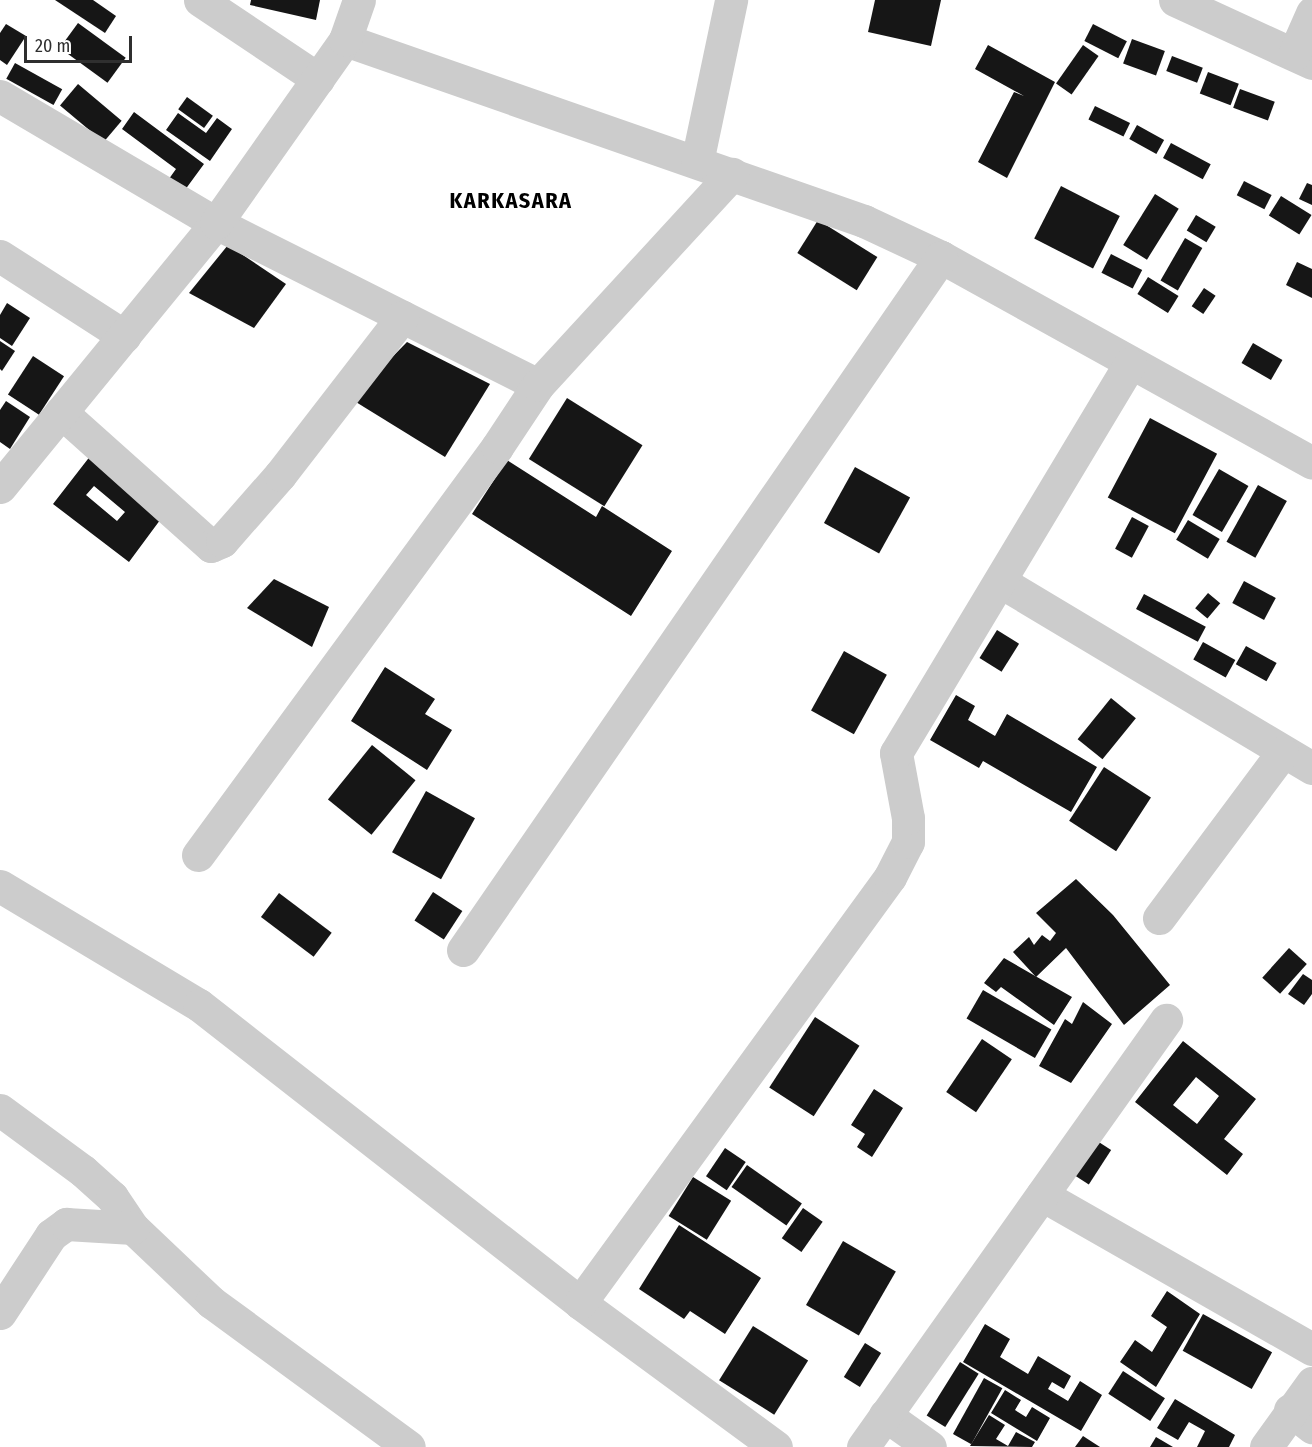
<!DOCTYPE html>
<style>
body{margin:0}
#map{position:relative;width:1312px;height:1447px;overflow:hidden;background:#fff;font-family:"Fira Sans Condensed",sans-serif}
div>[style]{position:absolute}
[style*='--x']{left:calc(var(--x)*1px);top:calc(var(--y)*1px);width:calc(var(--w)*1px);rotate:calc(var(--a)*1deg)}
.building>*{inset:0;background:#161616;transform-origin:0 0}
.minor>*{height:33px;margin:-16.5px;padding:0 16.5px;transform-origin:16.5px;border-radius:16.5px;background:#ccc}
span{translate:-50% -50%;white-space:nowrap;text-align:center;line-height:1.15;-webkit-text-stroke:6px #fff;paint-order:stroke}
.district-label{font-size:22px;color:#000;font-weight:700;letter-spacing:1.5px}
.scale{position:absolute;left:24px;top:36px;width:108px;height:27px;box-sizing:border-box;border:3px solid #2f2f2f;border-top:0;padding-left:8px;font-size:18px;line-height:21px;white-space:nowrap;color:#2f2f2f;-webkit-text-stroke:4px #fff;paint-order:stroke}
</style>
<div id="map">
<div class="building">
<div style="clip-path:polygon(55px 0,93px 0,116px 16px,105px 33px)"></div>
<div style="clip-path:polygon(251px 0,320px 0,316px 20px,250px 5px)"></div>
<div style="clip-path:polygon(875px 0,941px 0,931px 46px,868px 32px)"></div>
<div style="left:78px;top:23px;width:59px;height:31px;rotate:36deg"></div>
<div style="clip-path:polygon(6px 24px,26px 36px,7px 65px,0 60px,0 33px)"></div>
<div style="left:1093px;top:24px;width:38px;height:19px;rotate:27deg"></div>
<div style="left:1132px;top:39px;width:35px;height:26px;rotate:20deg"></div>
<div style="clip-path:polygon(988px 45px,1055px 82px,1007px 178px,978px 162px,1014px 92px,1024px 96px,975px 69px)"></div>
<div style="left:1083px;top:45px;width:19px;height:47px;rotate:35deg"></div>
<div style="left:1172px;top:56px;width:33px;height:16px;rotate:21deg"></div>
<div style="left:15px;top:63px;width:54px;height:18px;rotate:29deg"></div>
<div style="left:1208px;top:72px;width:33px;height:23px;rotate:21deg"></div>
<div style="left:78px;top:84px;width:57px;height:28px;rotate:40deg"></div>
<div style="left:1240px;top:89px;width:37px;height:20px;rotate:20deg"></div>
<div style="left:187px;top:97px;width:32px;height:15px;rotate:36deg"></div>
<div style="left:1095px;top:106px;width:39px;height:15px;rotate:26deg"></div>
<div style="clip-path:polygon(134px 112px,204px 164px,182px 194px,166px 183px,176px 169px,122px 129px)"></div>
<div style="clip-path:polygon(178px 113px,206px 133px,217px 118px,232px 129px,210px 161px,166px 130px)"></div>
<div style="left:1137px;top:125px;width:31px;height:16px;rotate:29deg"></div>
<div style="left:1171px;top:143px;width:45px;height:17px;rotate:28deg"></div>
<div style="left:1244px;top:181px;width:31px;height:16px;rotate:27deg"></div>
<div style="clip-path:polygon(1307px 183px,1312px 185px,1312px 205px,1299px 199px)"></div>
<div style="left:1061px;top:186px;width:66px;height:59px;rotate:27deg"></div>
<div style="left:1155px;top:194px;width:28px;height:60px;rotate:32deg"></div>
<div style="left:1281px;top:196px;width:36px;height:23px;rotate:32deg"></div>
<div style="left:1196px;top:215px;width:23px;height:18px;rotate:31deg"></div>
<div style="left:818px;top:220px;width:70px;height:39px;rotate:32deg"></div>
<div style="left:1185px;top:238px;width:20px;height:49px;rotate:30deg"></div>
<div style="clip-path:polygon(228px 245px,286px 284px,254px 328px,189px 293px)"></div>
<div style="left:1111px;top:254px;width:35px;height:21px;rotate:27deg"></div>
<div style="clip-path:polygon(1297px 262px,1312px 269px,1312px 298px,1286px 285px)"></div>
<div style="left:1148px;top:277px;width:36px;height:20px;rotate:32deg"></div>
<div style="left:1204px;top:288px;width:14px;height:22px;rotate:34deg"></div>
<div style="clip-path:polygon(7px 303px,30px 318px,12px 346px,0 338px,0 315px)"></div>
<div style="clip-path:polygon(0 341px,15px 351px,2px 371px,0 369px)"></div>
<div style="clip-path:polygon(407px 342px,490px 384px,445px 457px,351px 399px)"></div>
<div style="left:1253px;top:343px;width:34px;height:23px;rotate:30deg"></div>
<div style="left:33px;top:356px;width:37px;height:46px;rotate:33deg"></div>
<div style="left:567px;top:398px;width:89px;height:72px;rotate:32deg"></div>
<div style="clip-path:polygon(6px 401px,30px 417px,10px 449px,0 442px,0 410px)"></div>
<div style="left:1150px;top:418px;width:76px;height:90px;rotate:28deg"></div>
<div style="clip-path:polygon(evenodd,91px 455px,166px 512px,129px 562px,53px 504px,91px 455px,94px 486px,125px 512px,117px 521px,86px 495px,94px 486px)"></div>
<div style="clip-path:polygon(507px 460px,596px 517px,602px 506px,672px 551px,631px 616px,472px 514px)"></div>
<div style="left:855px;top:467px;width:63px;height:64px;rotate:29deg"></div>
<div style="left:1219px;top:469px;width:34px;height:53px;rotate:30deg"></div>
<div style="left:1258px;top:485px;width:33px;height:65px;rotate:29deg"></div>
<div style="left:1132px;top:517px;width:19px;height:36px;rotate:28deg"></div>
<div style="left:1188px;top:520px;width:37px;height:23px;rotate:31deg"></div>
<div style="clip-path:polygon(274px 579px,329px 607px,312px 647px,247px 608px)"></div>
<div style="left:1244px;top:581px;width:36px;height:25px;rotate:28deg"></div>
<div style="left:1208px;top:593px;width:16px;height:20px;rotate:40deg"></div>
<div style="left:1144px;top:594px;width:70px;height:17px;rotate:28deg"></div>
<div style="left:997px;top:630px;width:26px;height:33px;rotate:32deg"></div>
<div style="left:1203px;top:642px;width:37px;height:20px;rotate:29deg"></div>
<div style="left:1246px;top:646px;width:35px;height:21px;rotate:29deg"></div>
<div style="left:844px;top:651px;width:49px;height:68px;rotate:29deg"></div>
<div style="clip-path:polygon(385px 667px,435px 699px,425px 714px,452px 730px,427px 770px,351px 721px)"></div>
<div style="clip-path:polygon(956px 695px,975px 706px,968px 720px,995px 736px,1007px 714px,1097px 767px,1071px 812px,983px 761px,979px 768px,930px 740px)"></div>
<div style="left:1111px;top:698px;width:32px;height:53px;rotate:39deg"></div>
<div style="left:372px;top:745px;width:56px;height:70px;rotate:39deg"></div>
<div style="left:1104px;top:767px;width:56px;height:64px;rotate:33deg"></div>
<div style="left:426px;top:791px;width:56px;height:70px;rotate:29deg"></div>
<div style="clip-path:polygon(1076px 879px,1113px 915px,1170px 985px,1124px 1025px,1066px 948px,1036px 977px,1013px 952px,1029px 937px,1034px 945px,1042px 935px,1050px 941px,1056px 933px,1036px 913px)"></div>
<div style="left:433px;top:892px;width:35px;height:34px;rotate:33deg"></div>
<div style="left:279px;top:893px;width:66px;height:30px;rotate:37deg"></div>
<div style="left:1289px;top:948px;width:24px;height:40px;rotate:42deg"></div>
<div style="clip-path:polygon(1004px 958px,1072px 997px,1054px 1025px,1001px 987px,996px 992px,984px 983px)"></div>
<div style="clip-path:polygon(1303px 974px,1312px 980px,1312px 994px,1304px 1005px,1288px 994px)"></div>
<div style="left:983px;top:990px;width:79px;height:33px;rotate:30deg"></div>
<div style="clip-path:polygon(1083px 1002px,1112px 1024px,1071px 1083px,1039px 1066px,1065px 1019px,1072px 1024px)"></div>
<div style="left:815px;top:1017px;width:53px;height:84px;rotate:33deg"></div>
<div style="left:982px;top:1039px;width:36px;height:64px;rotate:34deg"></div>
<div style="clip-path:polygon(evenodd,1183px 1041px,1256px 1099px,1224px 1139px,1243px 1154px,1227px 1175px,1135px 1102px,1183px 1041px,1196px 1077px,1219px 1096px,1197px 1124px,1173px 1105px,1196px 1077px)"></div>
<div style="clip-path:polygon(874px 1089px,903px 1108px,872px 1157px,857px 1147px,865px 1134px,851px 1125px)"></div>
<div style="left:1091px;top:1137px;width:24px;height:41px;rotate:33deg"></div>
<div style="left:725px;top:1148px;width:25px;height:34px;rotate:34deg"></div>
<div style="left:747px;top:1165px;width:67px;height:27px;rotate:35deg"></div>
<div style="left:693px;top:1177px;width:45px;height:46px;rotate:32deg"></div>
<div style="left:803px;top:1208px;width:24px;height:37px;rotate:35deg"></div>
<div style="clip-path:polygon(679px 1225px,761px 1278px,725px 1334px,690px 1311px,684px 1319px,639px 1289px)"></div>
<div style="left:843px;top:1241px;width:61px;height:74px;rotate:30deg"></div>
<div style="clip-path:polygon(1167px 1291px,1200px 1314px,1156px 1387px,1120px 1362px,1135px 1340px,1152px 1352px,1167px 1327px,1151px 1316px)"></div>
<div style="left:1203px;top:1314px;width:79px;height:42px;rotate:29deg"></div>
<div style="clip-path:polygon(985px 1324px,1010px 1339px,1000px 1357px,1028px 1374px,1038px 1356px,1071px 1376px,1064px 1389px,1052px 1382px,1048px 1389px,1068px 1401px,1080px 1381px,1102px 1395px,1081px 1431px,963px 1362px)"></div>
<div style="left:753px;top:1326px;width:65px;height:64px;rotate:32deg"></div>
<div style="left:865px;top:1343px;width:19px;height:40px;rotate:32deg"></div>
<div style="left:960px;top:1362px;width:22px;height:63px;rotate:32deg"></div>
<div style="left:1123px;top:1371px;width:50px;height:27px;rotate:33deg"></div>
<div style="left:984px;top:1378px;width:21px;height:64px;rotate:29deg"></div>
<div style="clip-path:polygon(1005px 1390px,1021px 1400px,1015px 1410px,1026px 1417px,1032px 1407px,1050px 1418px,1037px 1441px,991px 1413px)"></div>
<div style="clip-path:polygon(1175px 1399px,1235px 1435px,1229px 1447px,1197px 1447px,1205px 1431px,1189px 1422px,1178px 1440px,1157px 1428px)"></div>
<div style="clip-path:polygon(989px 1415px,1005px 1425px,996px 1439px,1008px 1446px,1016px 1432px,1035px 1442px,1032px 1447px,970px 1446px)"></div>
<div style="clip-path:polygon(1083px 1436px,1100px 1447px,1075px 1447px)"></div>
<div style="clip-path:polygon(1156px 1437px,1173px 1447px,1150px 1447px)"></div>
</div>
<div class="minor">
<div style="--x:200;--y:0;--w:142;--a:33.8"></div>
<div style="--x:1175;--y:0;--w:151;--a:24.7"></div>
<div style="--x:345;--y:40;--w:550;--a:19.23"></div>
<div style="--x:864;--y:221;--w:85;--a:25.1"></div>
<div style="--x:941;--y:257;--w:424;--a:29"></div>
<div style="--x:1294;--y:54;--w:45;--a:-66.3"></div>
<div style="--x:0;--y:96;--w:251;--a:30.5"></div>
<div style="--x:216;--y:223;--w:360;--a:26.7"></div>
<div style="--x:697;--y:162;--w:166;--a:-78.1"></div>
<div style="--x:0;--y:256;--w:148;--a:32.8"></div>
<div style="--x:61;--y:412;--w:201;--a:41.8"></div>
<div style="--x:211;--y:546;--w:12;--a:-24"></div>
<div style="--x:222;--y:541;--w:88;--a:-48.7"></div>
<div style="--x:280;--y:475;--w:200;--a:-52.3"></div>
<div style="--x:0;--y:487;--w:341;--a:-50.7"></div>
<div style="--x:216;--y:223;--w:224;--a:-54.8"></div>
<div style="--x:345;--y:40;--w:42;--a:-70.7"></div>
<div style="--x:1001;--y:582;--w:362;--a:30.9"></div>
<div style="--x:198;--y:855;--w:506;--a:-53.76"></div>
<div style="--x:497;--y:447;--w:74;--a:-56.5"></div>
<div style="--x:538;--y:385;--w:287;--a:-47.4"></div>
<div style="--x:0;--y:886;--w:232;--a:30.9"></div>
<div style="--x:199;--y:1005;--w:484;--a:38"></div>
<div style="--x:580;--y:1303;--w:243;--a:36.3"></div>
<div style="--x:1159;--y:918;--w:206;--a:-53.3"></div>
<div style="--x:463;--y:950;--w:842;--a:-55.4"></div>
<div style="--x:0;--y:1110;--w:103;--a:36.3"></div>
<div style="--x:83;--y:1171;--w:39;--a:42"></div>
<div style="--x:112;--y:1197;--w:37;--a:56"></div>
<div style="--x:133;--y:1228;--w:108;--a:43.5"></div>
<div style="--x:211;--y:1302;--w:245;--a:36.2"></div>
<div style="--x:1042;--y:1195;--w:311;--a:29.7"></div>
<div style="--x:580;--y:1303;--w:527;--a:-53.96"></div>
<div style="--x:890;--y:877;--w:39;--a:-63"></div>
<div style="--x:908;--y:842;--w:24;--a:-90"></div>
<div style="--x:908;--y:818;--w:66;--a:-100.5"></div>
<div style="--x:896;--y:753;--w:454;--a:-59"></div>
<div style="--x:0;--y:1313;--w:93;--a:-56.8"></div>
<div style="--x:51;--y:1235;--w:19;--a:-36"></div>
<div style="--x:66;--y:1224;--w:67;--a:3.4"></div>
<div style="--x:1290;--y:1410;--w:28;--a:38"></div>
<div style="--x:885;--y:1415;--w:55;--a:35.4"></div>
<div style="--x:863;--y:1447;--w:524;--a:-54.64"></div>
<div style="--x:1266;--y:1447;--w:79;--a:-54.3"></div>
</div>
<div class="district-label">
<span style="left:511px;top:201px">KARKASARA</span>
</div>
<div class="scale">20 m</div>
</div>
